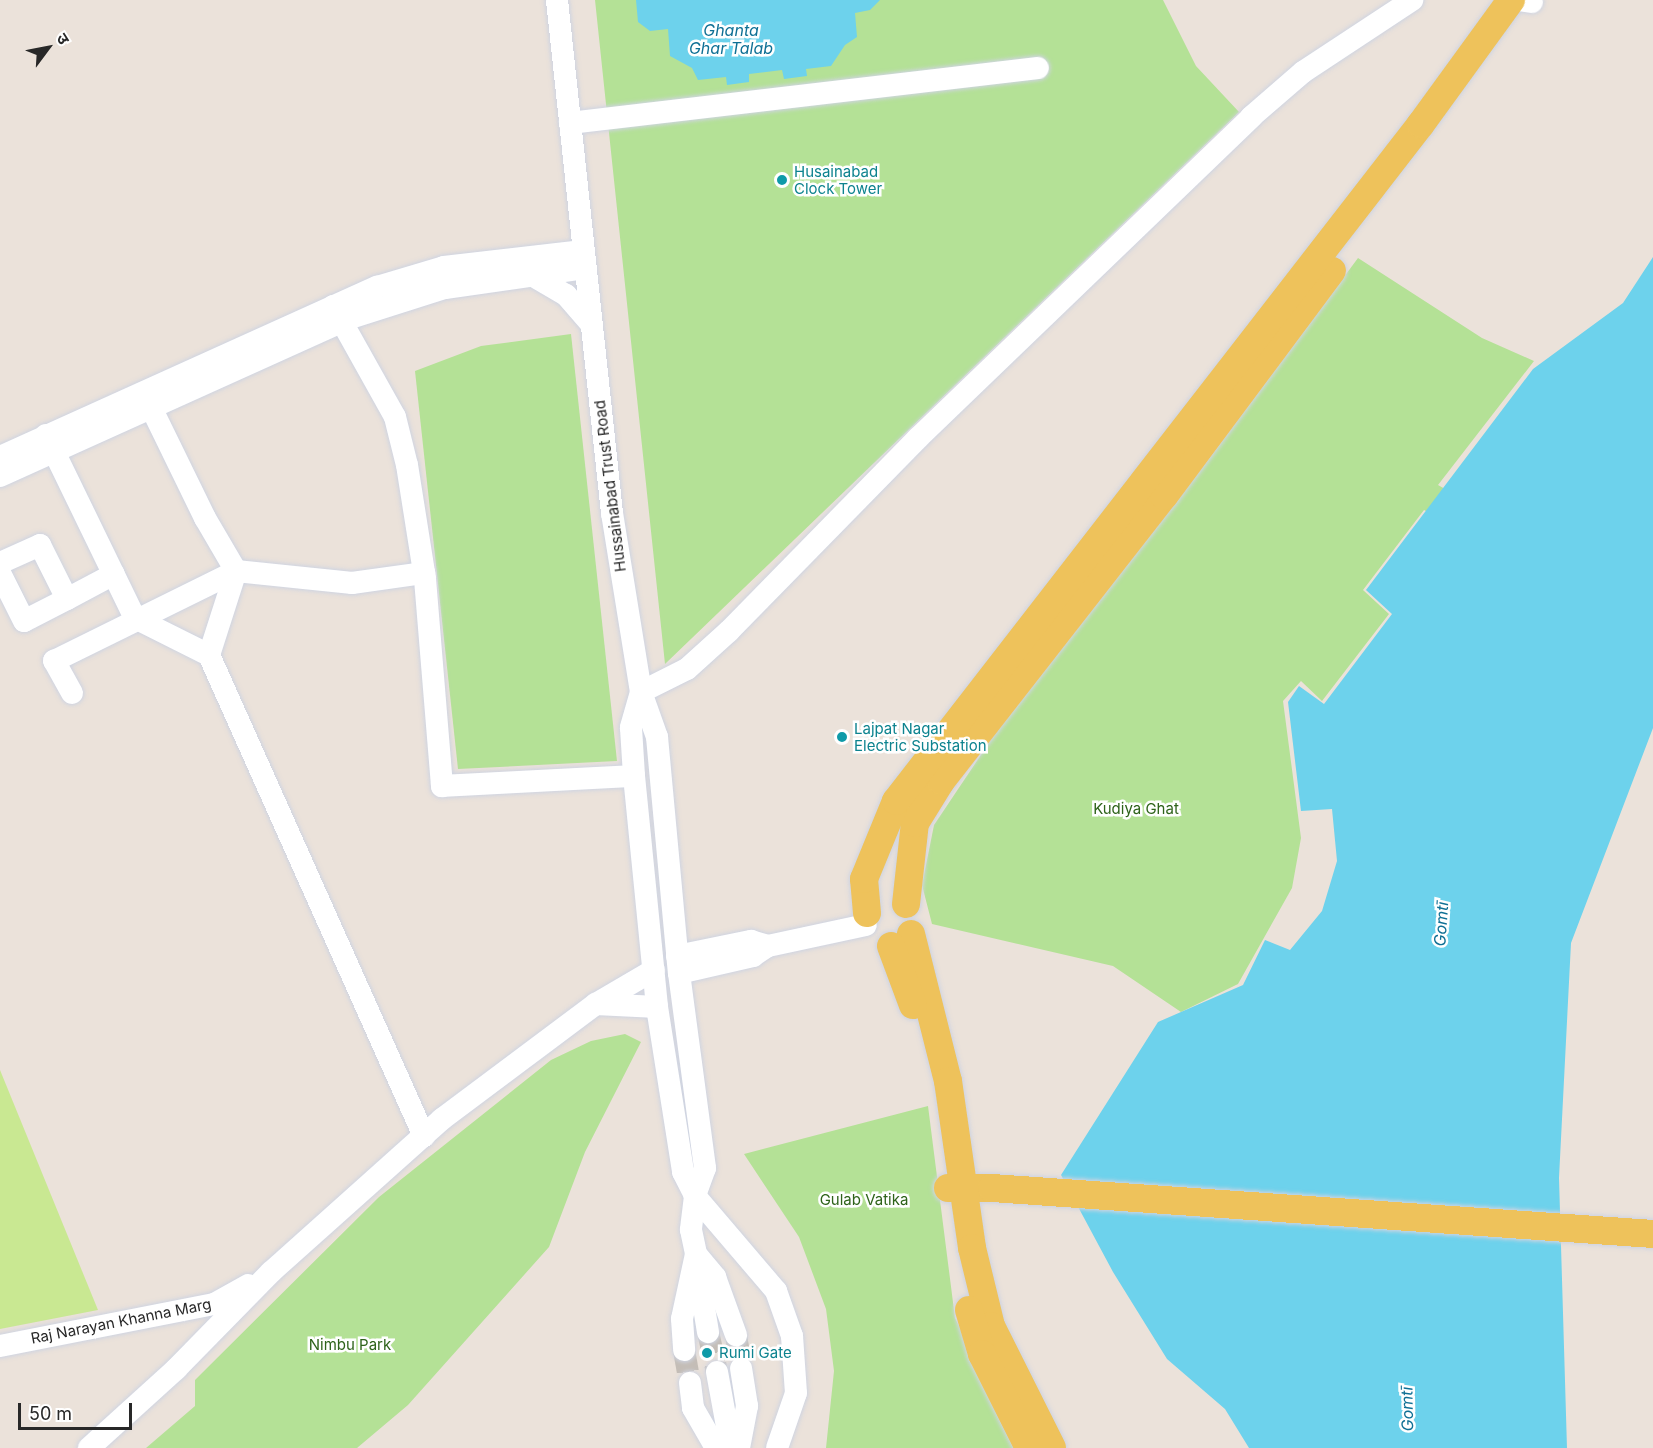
<!DOCTYPE html>
<meta charset="utf-8">
<style>
body{margin:0}
#map{position:relative;width:1653px;height:1448px;overflow:hidden;background:#ebe2da;font-family:Inter,"Noto Sans Devanagari",sans-serif}
div>[style]{position:absolute}
[style*='--x']{left:calc(var(--x)*1px);top:calc(var(--y)*1px);width:calc(var(--w)*1px);rotate:calc(var(--a)*1deg)}
.green>*{inset:0;background:#b4e196}
.pitch>*{inset:0;background:#c9e892}
.water>*{inset:0;background:#6dd2ec}
.minor-tunnel>*{height:22px;margin-top:-11px;transform-origin:0;background:repeating-linear-gradient(90deg,#c4bdb6 0 22px,transparent 0 33px)}
.roads{filter:drop-shadow(0 0 2px #cfd4e1) drop-shadow(0 0 2px #cfd4e1)}
.minor>*{height:22px;margin:-11px;padding:0 11px;transform-origin:11px;border-radius:11px;background:#fff}
.major>*{height:28px;margin:-14px;padding:0 14px;transform-origin:14px;border-radius:14px;background:#eec25b}
.dots>*{width:16px;height:16px;translate:-50% -50%;box-sizing:border-box;border:3px solid #fff;border-radius:50%}
span{translate:-50% -50%;white-space:nowrap;text-align:center;line-height:1.15;-webkit-text-stroke:5px #fff;paint-order:stroke}
.culture-label{font-size:15px;color:#0d838f}
.left{translate:0 -50%;text-align:left}
.street-label{font-size:15px;color:#282828}
.park-label{font-size:15px;color:#2e631a}
.water-label{font-size:16px;color:#0f7095;font-style:italic}
.north{position:absolute;left:18px;top:18px;width:60px;height:60px;-webkit-text-stroke:4px #fff;paint-order:stroke;rotate:58deg;font-size:16px;font-weight:700;line-height:24px;text-align:center;color:#282828}
.north::after{content:'';display:block;margin:auto;width:21px;height:27px;background:#282828;clip-path:polygon(50% 0,100% 100%,50% 72%,0 100%)}
.scale{position:absolute;left:18px;top:1403px;width:114px;height:27px;box-sizing:border-box;border:3px solid #282828;border-top:0;padding-left:8px;font-size:18px;line-height:21px;white-space:nowrap;color:#282828;-webkit-text-stroke:4px #fff;paint-order:stroke}
</style>
<div id="map">
<div class="green">
<div style="clip-path:polygon(595px 0,1163px 0,1196px 66px,1239px 112px,665px 664px)"></div>
<div style="clip-path:polygon(1358px 258px,1482px 338px,1534px 361px,1438px 485px,1459px 497px,1444px 520px,1424px 510px,1363px 590px,1389px 614px,1322px 701px,1301px 681px,1283px 701px,1301px 838px,1292px 888px,1238px 984px,1181px 1012px,1113px 966px,932px 924px,922px 885px,934px 825px,1011px 710px,1209px 459px)"></div>
<div style="clip-path:polygon(571px 334px,617px 761px,458px 769px,415px 371px,481px 346px)"></div>
<div style="clip-path:polygon(625px 1034px,641px 1042px,585px 1152px,549px 1247px,408px 1405px,357px 1448px,146px 1448px,195px 1406px,195px 1380px,379px 1197px,551px 1060px,591px 1041px)"></div>
<div style="clip-path:polygon(928px 1106px,955px 1318px,1020px 1448px,826px 1448px,834px 1371px,826px 1309px,799px 1237px,744px 1154px)"></div>
</div>
<div class="pitch">
<div style="clip-path:polygon(0 1070px,98px 1310px,0 1329px)"></div>
</div>
<div class="water">
<div style="clip-path:polygon(636px 0,880px 0,870px 10px,855px 13px,857px 37px,845px 45px,831px 66px,806px 69px,807px 76px,784px 79px,782px 70px,749px 74px,749px 82px,727px 85px,726px 77px,698px 80px,692px 68px,670px 56px,668px 29px,650px 31px,638px 22px)"></div>
<div style="clip-path:polygon(1653px 257px,1653px 728px,1571px 943px,1559px 1178px,1567px 1448px,1249px 1448px,1225px 1409px,1167px 1359px,1113px 1272px,1061px 1175px,1158px 1022px,1243px 985px,1265px 940px,1290px 950px,1322px 911px,1337px 861px,1332px 809px,1301px 811px,1288px 702px,1299px 686px,1324px 704px,1392px 614px,1366px 590px,1533px 369px,1623px 303px)"></div>
</div>
<div class="minor-tunnel">
<div style="--x:708;--y:1332;--w:41;--a:77.3"></div>
<div style="--x:736;--y:1335;--w:33;--a:81"></div>
<div style="--x:684;--y:1350;--w:34;--a:80"></div>
</div>
<div class="roads">
<div class="minor">
<div style="--x:557;--y:0;--w:516;--a:83.88"></div>
<div style="--x:612;--y:513;--w:181;--a:80.8"></div>
<div style="--x:641;--y:692;--w:37;--a:106"></div>
<div style="--x:631;--y:728;--w:48;--a:86.4"></div>
<div style="--x:634;--y:776;--w:232;--a:84.3"></div>
<div style="--x:657;--y:1007;--w:167;--a:81"></div>
<div style="--x:683;--y:1172;--w:27;--a:63"></div>
<div style="--x:695;--y:1196;--w:125;--a:49.5"></div>
<div style="--x:776;--y:1291;--w:48;--a:70.4"></div>
<div style="--x:792;--y:1336;--w:57;--a:86"></div>
<div style="--x:796;--y:1393;--w:58;--a:109.1"></div>
<div style="--x:1519;--y:0;--w:13;--a:9"></div>
<div style="--x:570;--y:123;--w:471;--a:-6.7"></div>
<div style="--x:530;--y:274;--w:42;--a:30.3"></div>
<div style="--x:566;--y:295;--w:38;--a:49"></div>
<div style="--x:333;--y:306;--w:127;--a:60.8"></div>
<div style="--x:395;--y:417;--w:49;--a:76"></div>
<div style="--x:407;--y:465;--w:115;--a:81"></div>
<div style="--x:425;--y:579;--w:208;--a:85.3"></div>
<div style="--x:442;--y:786;--w:192;--a:-3"></div>
<div style="--x:145;--y:395;--w:137;--a:64"></div>
<div style="--x:205;--y:518;--w:61;--a:59.7"></div>
<div style="--x:236;--y:571;--w:88;--a:107.8"></div>
<div style="--x:46;--y:435;--w:203;--a:64.1"></div>
<div style="--x:135;--y:618;--w:83;--a:26.6"></div>
<div style="--x:209;--y:655;--w:527;--a:65.92"></div>
<div style="--x:0;--y:457;--w:414;--a:-24.3"></div>
<div style="--x:377;--y:287;--w:70;--a:-16.6"></div>
<div style="--x:444;--y:267;--w:140;--a:-6.6"></div>
<div style="--x:0;--y:476;--w:381;--a:-24.3"></div>
<div style="--x:347;--y:319;--w:103;--a:-17.6"></div>
<div style="--x:445;--y:288;--w:141;--a:-8.1"></div>
<div style="--x:0;--y:563;--w:44;--a:-24.2"></div>
<div style="--x:40;--y:545;--w:60;--a:63.4"></div>
<div style="--x:67;--y:599;--w:48;--a:152.9"></div>
<div style="--x:24;--y:621;--w:54;--a:-116.6"></div>
<div style="--x:67;--y:599;--w:53;--a:-28"></div>
<div style="--x:641;--y:692;--w:51;--a:-26.6"></div>
<div style="--x:687;--y:669;--w:57;--a:-42.1"></div>
<div style="--x:729;--y:631;--w:270;--a:-45.6"></div>
<div style="--x:918;--y:438;--w:463;--a:-43.9"></div>
<div style="--x:1251;--y:117;--w:69;--a:-40.9"></div>
<div style="--x:1303;--y:72;--w:131;--a:-33.4"></div>
<div style="--x:641;--y:692;--w:48;--a:70.4"></div>
<div style="--x:657;--y:737;--w:237;--a:84.7"></div>
<div style="--x:679;--y:973;--w:197;--a:82.4"></div>
<div style="--x:705;--y:1168;--w:30;--a:110"></div>
<div style="--x:695;--y:1196;--w:34;--a:97"></div>
<div style="--x:691;--y:1230;--w:25;--a:78"></div>
<div style="--x:696;--y:1254;--w:66;--a:102.2"></div>
<div style="--x:682;--y:1319;--w:31;--a:86"></div>
<div style="--x:72;--y:693;--w:37;--a:-119"></div>
<div style="--x:54;--y:661;--w:203;--a:-26.3"></div>
<div style="--x:236;--y:571;--w:117;--a:5.9"></div>
<div style="--x:352;--y:583;--w:73;--a:-7.9"></div>
<div style="--x:677;--y:956;--w:76;--a:-11.5"></div>
<div style="--x:751;--y:941;--w:18;--a:16"></div>
<div style="--x:679;--y:973;--w:76;--a:-12.9"></div>
<div style="--x:753;--y:956;--w:18;--a:-34"></div>
<div style="--x:768;--y:946;--w:100;--a:-12.1"></div>
<div style="--x:596;--y:1004;--w:61;--a:2.8"></div>
<div style="--x:696;--y:1254;--w:30;--a:50"></div>
<div style="--x:715;--y:1277;--w:62;--a:70.1"></div>
<div style="--x:698;--y:1271;--w:62;--a:80.7"></div>
<div style="--x:0;--y:1346;--w:218;--a:-11.1"></div>
<div style="--x:214;--y:1304;--w:39;--a:-29"></div>
<div style="--x:717;--y:1372;--w:77;--a:79.6"></div>
<div style="--x:690;--y:1383;--w:25;--a:83"></div>
<div style="--x:693;--y:1408;--w:46;--a:60.1"></div>
<div style="--x:89;--y:1448;--w:118;--a:-42.2"></div>
<div style="--x:176;--y:1369;--w:136;--a:-45.6"></div>
<div style="--x:271;--y:1272;--w:229;--a:-41.8"></div>
<div style="--x:442;--y:1119;--w:192;--a:-36.8"></div>
<div style="--x:596;--y:1004;--w:67;--a:-30.4"></div>
<div style="--x:739;--y:1448;--w:43;--a:-79.2"></div>
<div style="--x:747;--y:1406;--w:38;--a:-99"></div>
</div>
<div class="major">
<div style="--x:906;--y:904;--w:81;--a:-83.7"></div>
<div style="--x:915;--y:823;--w:49;--a:-58.2"></div>
<div style="--x:941;--y:781;--w:362;--a:-52"></div>
<div style="--x:1164;--y:496;--w:281;--a:-53.3"></div>
<div style="--x:867;--y:913;--w:34;--a:-95"></div>
<div style="--x:864;--y:879;--w:84;--a:-67.7"></div>
<div style="--x:896;--y:801;--w:857;--a:-52.21"></div>
<div style="--x:1421;--y:124;--w:153;--a:-54"></div>
<div style="--x:911;--y:934;--w:152;--a:75.9"></div>
<div style="--x:948;--y:1081;--w:169;--a:81.8"></div>
<div style="--x:972;--y:1248;--w:80;--a:76.3"></div>
<div style="--x:991;--y:1326;--w:136;--a:63.4"></div>
<div style="--x:891;--y:946;--w:63;--a:69.6"></div>
<div style="--x:948;--y:1188;--w:44;--a:0"></div>
<div style="--x:992;--y:1188;--w:663;--a:3.98"></div>
<div style="--x:969;--y:1310;--w:46;--a:73.5"></div>
<div style="--x:982;--y:1354;--w:105;--a:63.4"></div>
</div>
</div>
<div class="dots">
<div style="left:782px;top:180px;background:#0f9aa8"></div>
<div style="left:842px;top:737px;background:#0f9aa8"></div>
<div style="left:707px;top:1353px;background:#0f9aa8"></div>
</div>
<div class="culture-label">
<span class="left" style="left:794px;top:180px">Husainabad<br>Clock Tower</span>
<span class="left" style="left:854px;top:737px">Lajpat Nagar<br>Electric Substation</span>
<span class="left" style="left:719px;top:1353px">Rumi Gate</span>
</div>
<div class="street-label">
<span style="left:610px;top:486px;rotate:-97deg">Hussainabad Trust Road</span>
<span style="left:121px;top:1321px;rotate:-11deg">Raj Narayan Khanna Marg</span>
</div>
<div class="park-label">
<span style="left:1136px;top:809px">Kudiya Ghat</span>
<span style="left:864px;top:1200px">Gulab Vatika</span>
<span style="left:350px;top:1345px">Nimbu Park</span>
</div>
<div class="water-label">
<span style="left:731px;top:39px">Ghanta<br>Ghar Talab</span>
<span style="left:1441px;top:924px;rotate:-86deg">Gomtī</span>
<span style="left:1407px;top:1409px;rotate:-91deg">Gomtī</span>
</div>
<div class="north">उ</div>
<div class="scale">50 m</div>
</div>
